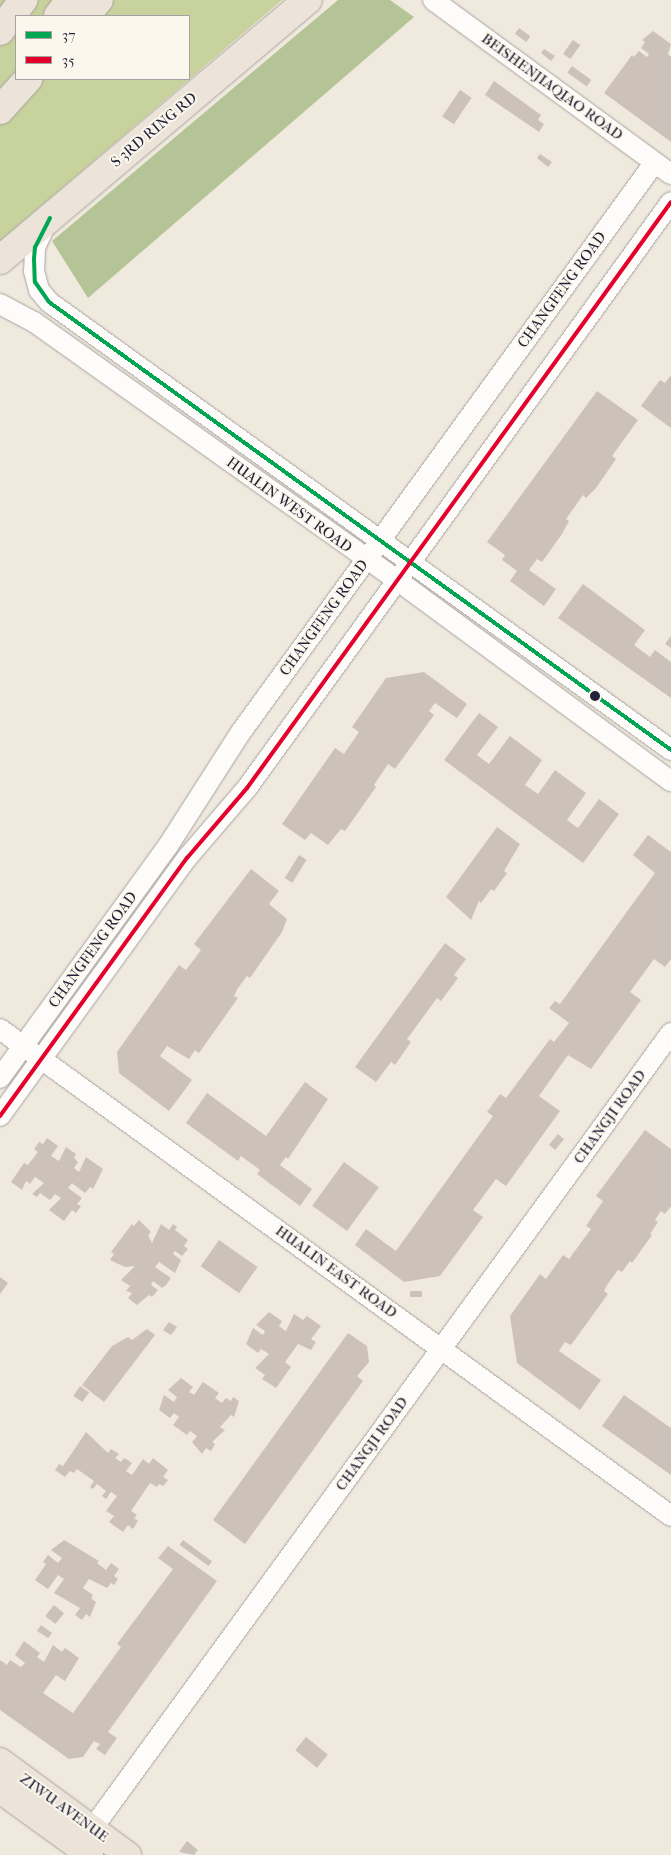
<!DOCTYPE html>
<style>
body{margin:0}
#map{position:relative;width:671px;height:1855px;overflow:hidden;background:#f0e9de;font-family:"IM FELL French Canon",serif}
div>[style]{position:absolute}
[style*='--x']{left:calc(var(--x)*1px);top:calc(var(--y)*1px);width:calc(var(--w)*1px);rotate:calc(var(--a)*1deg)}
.green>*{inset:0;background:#c7d29c}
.forest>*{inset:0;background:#b5c496}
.building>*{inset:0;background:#cdc2b9;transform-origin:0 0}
.roads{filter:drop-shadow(0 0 1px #a8a4a1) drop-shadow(0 0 1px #a8a4a1)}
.minor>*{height:20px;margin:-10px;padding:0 10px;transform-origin:10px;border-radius:10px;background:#fdfcfa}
.major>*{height:26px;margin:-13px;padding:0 13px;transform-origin:13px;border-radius:13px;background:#ece3d9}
.highway>*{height:28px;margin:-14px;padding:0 14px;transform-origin:14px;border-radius:14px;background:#ece3d9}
.bus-1>*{height:4px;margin:-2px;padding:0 2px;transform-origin:2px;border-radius:2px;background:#00a651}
.bus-2>*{height:4px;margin:-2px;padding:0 2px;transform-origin:2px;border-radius:2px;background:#e4002b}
.dots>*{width:14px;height:14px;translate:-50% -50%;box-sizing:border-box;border:2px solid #fbf7ec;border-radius:50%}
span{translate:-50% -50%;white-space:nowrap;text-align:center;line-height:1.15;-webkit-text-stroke:4px #fbf7ec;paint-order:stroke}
.street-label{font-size:15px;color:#22223b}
.legend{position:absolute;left:15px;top:15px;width:175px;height:65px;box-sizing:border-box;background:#fbf7ec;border:1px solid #a4a2a5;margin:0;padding:6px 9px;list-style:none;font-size:15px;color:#22223b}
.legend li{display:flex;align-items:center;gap:10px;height:25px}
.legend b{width:25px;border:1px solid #a4a2a5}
</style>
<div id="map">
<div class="green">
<div style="clip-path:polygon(evenodd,0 0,282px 0,0 241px,0 0,16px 16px,189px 16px,189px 79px,16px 79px,16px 16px)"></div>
</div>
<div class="forest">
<div style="clip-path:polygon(338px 0,390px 0,414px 17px,88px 298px,52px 241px)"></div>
</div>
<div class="building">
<div style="left:519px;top:28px;width:14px;height:7px;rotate:36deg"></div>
<div style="clip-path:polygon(653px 31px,671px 44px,668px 54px,671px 57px,671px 142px,604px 93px,632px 55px,634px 57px,639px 51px,647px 57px,649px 54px,641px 48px,645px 42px,642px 40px)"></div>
<div style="left:573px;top:40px;width:9px;height:17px;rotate:36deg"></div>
<div style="clip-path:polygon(544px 49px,555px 56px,551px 61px,541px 53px)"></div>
<div style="left:572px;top:66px;width:24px;height:8px;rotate:36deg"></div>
<div style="clip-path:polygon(494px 81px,541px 115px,538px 120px,544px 124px,539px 132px,485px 95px)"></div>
<div style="left:460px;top:90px;width:14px;height:32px;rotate:34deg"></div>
<div style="clip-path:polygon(540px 154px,552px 162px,548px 167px,537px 158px)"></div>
<div style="clip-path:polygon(671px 375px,671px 428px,641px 406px,660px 380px,665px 383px)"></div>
<div style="clip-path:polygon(597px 391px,638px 420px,612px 456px,616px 459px,596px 488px,586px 498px,583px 495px,566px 519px,569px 521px,562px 534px,542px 562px,537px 559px,529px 570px,556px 589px,544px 606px,510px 581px,517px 571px,502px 560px,505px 555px,487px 542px)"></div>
<div style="clip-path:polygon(583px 584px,645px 630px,634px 645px,650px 657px,655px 650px,671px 662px,671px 698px,558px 618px)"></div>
<div style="clip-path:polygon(671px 636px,671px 648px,665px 644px)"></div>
<div style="clip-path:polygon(424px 672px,467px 704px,457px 718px,435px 703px,429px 711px,434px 715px,395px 769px,388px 764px,374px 785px,376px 787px,345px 831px,341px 829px,328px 845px,311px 833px,305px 840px,282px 824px,335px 748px,344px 754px,359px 732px,352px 727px,386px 678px)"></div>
<div style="clip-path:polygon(479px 713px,498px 727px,477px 755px,489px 764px,510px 736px,542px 760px,525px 785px,538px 794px,555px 770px,586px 793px,567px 820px,578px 828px,599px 799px,619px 814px,583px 863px,444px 760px)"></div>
<div style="clip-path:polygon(497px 827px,520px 844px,504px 871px,507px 873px,494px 891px,491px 889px,481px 903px,479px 901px,471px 920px,446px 897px)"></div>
<div style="clip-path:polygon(648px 835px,671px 852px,671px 959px,665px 967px,654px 959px,630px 992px,641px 1000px,591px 1069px,568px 1055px,539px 1096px,560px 1111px,506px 1186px,496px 1179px,473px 1210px,483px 1217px,440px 1276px,404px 1282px,355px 1245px,366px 1229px,396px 1251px,493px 1116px,487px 1112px,500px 1094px,506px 1098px,550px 1039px,554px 1042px,569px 1023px,549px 1008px,555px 1001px,560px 1004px,655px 873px,633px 855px)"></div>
<div style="left:299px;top:855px;width:9px;height:27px;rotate:32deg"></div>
<div style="clip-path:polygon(251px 869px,279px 891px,269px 904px,287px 919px,282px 932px,250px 978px,247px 976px,238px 988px,234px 996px,238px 998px,199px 1053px,195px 1050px,189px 1059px,167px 1046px,160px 1056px,192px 1080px,169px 1111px,119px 1073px,117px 1052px,179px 965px,186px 970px,201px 950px,194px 944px)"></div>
<div style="clip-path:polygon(445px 943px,466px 959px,454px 975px,458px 978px,441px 1001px,437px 998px,407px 1039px,411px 1042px,395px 1065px,391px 1062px,376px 1082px,355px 1067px)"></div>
<div style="clip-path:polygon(305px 1082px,328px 1099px,288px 1159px,286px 1157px,280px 1165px,312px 1189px,300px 1206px,257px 1174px,260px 1170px,241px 1156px,238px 1161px,186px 1123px,207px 1093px,266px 1136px)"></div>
<div style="clip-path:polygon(645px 1130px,671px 1149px,671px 1206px,665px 1214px,661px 1211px,655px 1220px,658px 1222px,650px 1234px,652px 1235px,632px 1263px,630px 1261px,622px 1272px,618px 1270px,607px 1285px,604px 1291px,608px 1294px,571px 1345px,565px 1342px,559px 1351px,601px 1380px,580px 1410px,517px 1363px,510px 1316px,540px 1274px,546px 1279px,563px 1255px,569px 1259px,591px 1229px,586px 1226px,603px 1201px,596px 1196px)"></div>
<div style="left:558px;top:1134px;width:8px;height:14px;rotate:40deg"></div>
<div style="clip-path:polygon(47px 1138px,58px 1146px,51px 1156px,59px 1161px,66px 1147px,76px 1154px,74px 1158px,78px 1162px,74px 1168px,79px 1172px,86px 1157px,103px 1169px,93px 1189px,90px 1187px,85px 1193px,72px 1183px,68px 1188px,82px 1198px,77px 1204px,81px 1206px,76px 1213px,72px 1210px,64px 1221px,49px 1210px,61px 1198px,55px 1194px,50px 1200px,40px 1193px,37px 1197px,32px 1194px,44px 1183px,35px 1177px,30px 1184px,26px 1181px,22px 1190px,11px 1182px,24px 1163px,28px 1165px,38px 1152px,34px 1149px,39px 1142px,43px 1144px)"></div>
<div style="left:344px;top:1162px;width:43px;height:54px;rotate:36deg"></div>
<div style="clip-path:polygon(139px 1220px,151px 1232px,148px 1235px,152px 1243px,161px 1224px,169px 1230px,173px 1224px,177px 1227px,175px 1230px,188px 1240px,184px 1246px,188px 1249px,182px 1256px,175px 1251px,173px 1254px,181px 1260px,175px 1273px,159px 1262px,155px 1267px,171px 1278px,166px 1285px,162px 1288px,153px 1281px,151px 1285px,158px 1290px,152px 1297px,149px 1295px,137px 1305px,128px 1298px,132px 1293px,126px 1291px,130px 1286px,121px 1280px,135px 1266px,125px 1267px,110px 1260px,114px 1254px,111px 1252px,132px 1224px,134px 1226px)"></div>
<div style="left:219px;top:1240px;width:47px;height:32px;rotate:35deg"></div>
<div style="clip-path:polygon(0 1277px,8px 1283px,0 1294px)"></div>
<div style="left:422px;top:1291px;width:6px;height:12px;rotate:90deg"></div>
<div style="clip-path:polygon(269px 1312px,282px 1321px,279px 1326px,286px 1331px,294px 1314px,303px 1320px,307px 1316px,321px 1326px,311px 1339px,316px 1342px,311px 1350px,298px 1344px,285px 1362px,291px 1367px,276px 1388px,262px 1379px,265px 1375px,255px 1368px,269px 1354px,261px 1349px,258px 1353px,246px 1344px,253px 1328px,263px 1335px,265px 1331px,256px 1325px)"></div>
<div style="clip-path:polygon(169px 1322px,177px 1327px,171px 1335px,163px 1330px)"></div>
<div style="clip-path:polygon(147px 1329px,155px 1335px,104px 1402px,82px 1385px,112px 1346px,128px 1337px,132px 1340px)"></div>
<div style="clip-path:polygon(348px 1333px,367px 1346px,369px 1362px,357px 1376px,363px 1381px,245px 1544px,213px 1520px)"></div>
<div style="clip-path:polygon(181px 1378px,193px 1387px,189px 1392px,194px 1395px,203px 1382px,219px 1393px,215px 1398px,222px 1403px,226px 1398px,231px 1401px,233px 1397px,239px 1401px,234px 1417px,231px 1415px,220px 1427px,225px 1430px,212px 1442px,215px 1444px,211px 1451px,206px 1448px,202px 1454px,192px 1442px,197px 1436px,190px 1431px,187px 1435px,173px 1425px,179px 1417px,174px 1413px,170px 1418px,159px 1410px,164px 1395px,174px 1402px,177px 1397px,168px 1390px)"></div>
<div style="left:80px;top:1386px;width:11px;height:12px;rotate:34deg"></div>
<div style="clip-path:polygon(624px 1395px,671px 1428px,671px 1475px,602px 1426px)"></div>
<div style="clip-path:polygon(86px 1432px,108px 1453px,111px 1449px,119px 1454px,115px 1458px,121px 1462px,124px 1458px,132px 1463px,126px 1471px,132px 1475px,143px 1459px,149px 1464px,153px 1458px,168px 1470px,163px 1477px,168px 1480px,163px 1486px,159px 1484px,157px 1487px,150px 1483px,131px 1511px,137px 1515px,134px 1518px,138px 1521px,133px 1529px,128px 1525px,123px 1532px,109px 1522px,114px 1516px,106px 1511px,117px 1496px,111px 1492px,106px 1499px,102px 1496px,106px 1491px,97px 1484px,93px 1489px,90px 1487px,94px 1481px,77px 1469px,74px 1473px,70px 1471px,65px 1477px,55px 1470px,59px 1464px,63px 1466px)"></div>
<div style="clip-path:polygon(64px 1540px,99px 1561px,97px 1563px,106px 1570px,111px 1563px,119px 1569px,114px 1576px,118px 1579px,114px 1585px,111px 1583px,107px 1588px,89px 1579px,83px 1588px,93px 1595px,91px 1598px,96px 1602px,90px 1617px,86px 1614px,82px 1620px,75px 1615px,80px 1608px,54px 1593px,64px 1579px,58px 1575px,48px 1589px,35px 1580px,46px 1564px,43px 1562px,48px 1555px,58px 1563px,62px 1558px,51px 1550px)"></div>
<div style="left:183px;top:1540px;width:36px;height:6px;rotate:36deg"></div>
<div style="clip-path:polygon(168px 1546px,217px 1581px,108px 1732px,117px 1738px,105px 1755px,96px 1749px,100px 1744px,94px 1741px,83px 1757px,69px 1759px,0 1710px,0 1660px,7px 1665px,10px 1660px,21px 1667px,25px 1663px,15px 1655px,24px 1641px,40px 1653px,37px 1657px,44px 1662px,53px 1645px,62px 1652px,65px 1648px,79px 1658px,65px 1681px,56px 1675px,43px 1693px,73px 1713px,121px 1647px,117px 1644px,173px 1569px,158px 1558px)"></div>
<div style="left:54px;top:1605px;width:13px;height:14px;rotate:39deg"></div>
<div style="clip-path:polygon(41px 1625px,52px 1633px,48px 1638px,37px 1631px)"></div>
<div style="left:306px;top:1737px;width:28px;height:17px;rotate:39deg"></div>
<div style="clip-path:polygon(187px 1841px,198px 1850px,194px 1855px,179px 1852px)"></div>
</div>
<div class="roads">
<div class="minor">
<div style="--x:433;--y:0;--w:295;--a:36.2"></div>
<div style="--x:45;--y:226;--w:23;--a:115"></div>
<div style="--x:35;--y:247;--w:24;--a:92"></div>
<div style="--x:34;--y:271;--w:20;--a:75"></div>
<div style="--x:39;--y:290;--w:16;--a:50"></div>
<div style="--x:49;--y:302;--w:767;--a:35.76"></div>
<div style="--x:0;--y:304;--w:38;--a:28"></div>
<div style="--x:34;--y:322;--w:445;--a:35.4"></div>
<div style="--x:397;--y:580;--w:340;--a:36.3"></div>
<div style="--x:0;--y:1029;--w:829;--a:35.97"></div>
<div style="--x:0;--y:1078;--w:286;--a:-54.1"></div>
<div style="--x:168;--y:846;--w:135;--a:-57.4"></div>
<div style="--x:241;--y:732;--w:704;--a:-54.01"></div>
<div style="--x:0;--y:1116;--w:319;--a:-54.1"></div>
<div style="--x:187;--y:858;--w:92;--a:-49.4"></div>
<div style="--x:247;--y:788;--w:723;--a:-54.11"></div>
<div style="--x:84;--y:1840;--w:998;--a:-53.97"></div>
</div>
<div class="major">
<div style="--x:0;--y:1761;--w:159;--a:36.3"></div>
<div style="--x:0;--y:1790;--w:111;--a:35.8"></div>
</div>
<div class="highway">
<div style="--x:58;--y:16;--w:20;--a:-53"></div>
<div style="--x:85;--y:16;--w:21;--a:-49"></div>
<div style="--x:0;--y:31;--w:39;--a:-53"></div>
<div style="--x:0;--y:110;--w:42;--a:-47.9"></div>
<div style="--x:0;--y:260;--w:403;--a:-40.2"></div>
</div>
</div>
<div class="bus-1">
<div style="--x:50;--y:218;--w:33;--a:117"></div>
<div style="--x:35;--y:247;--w:12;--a:95"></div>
<div style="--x:34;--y:259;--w:23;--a:88"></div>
<div style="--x:35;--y:282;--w:24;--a:55"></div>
<div style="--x:49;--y:302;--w:767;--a:35.76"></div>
</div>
<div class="bus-2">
<div style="--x:0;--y:1116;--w:319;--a:-54.1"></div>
<div style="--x:187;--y:858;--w:92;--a:-49.4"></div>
<div style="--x:247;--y:788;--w:723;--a:-54.11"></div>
</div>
<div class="dots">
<div style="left:595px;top:696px;background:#22223b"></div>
</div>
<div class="street-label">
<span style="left:552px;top:87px;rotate:36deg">BEISHENJIAQIAO ROAD</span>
<span style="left:154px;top:130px;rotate:-40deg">S 3RD RING RD</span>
<span style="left:562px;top:290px;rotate:-54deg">CHANGFENG ROAD</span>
<span style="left:289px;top:505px;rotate:36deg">HUALIN WEST ROAD</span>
<span style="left:324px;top:618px;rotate:-54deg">CHANGFENG ROAD</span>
<span style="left:93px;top:950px;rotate:-54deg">CHANGFENG ROAD</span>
<span style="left:610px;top:1117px;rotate:-54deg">CHANGJI ROAD</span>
<span style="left:336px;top:1272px;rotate:36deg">HUALIN EAST ROAD</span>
<span style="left:372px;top:1444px;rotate:-54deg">CHANGJI ROAD</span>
<span style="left:64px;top:1808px;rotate:36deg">ZIWU AVENUE</span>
</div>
<ul class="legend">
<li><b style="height:6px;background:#00a651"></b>37</li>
<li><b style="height:6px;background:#e4002b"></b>35</li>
</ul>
</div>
